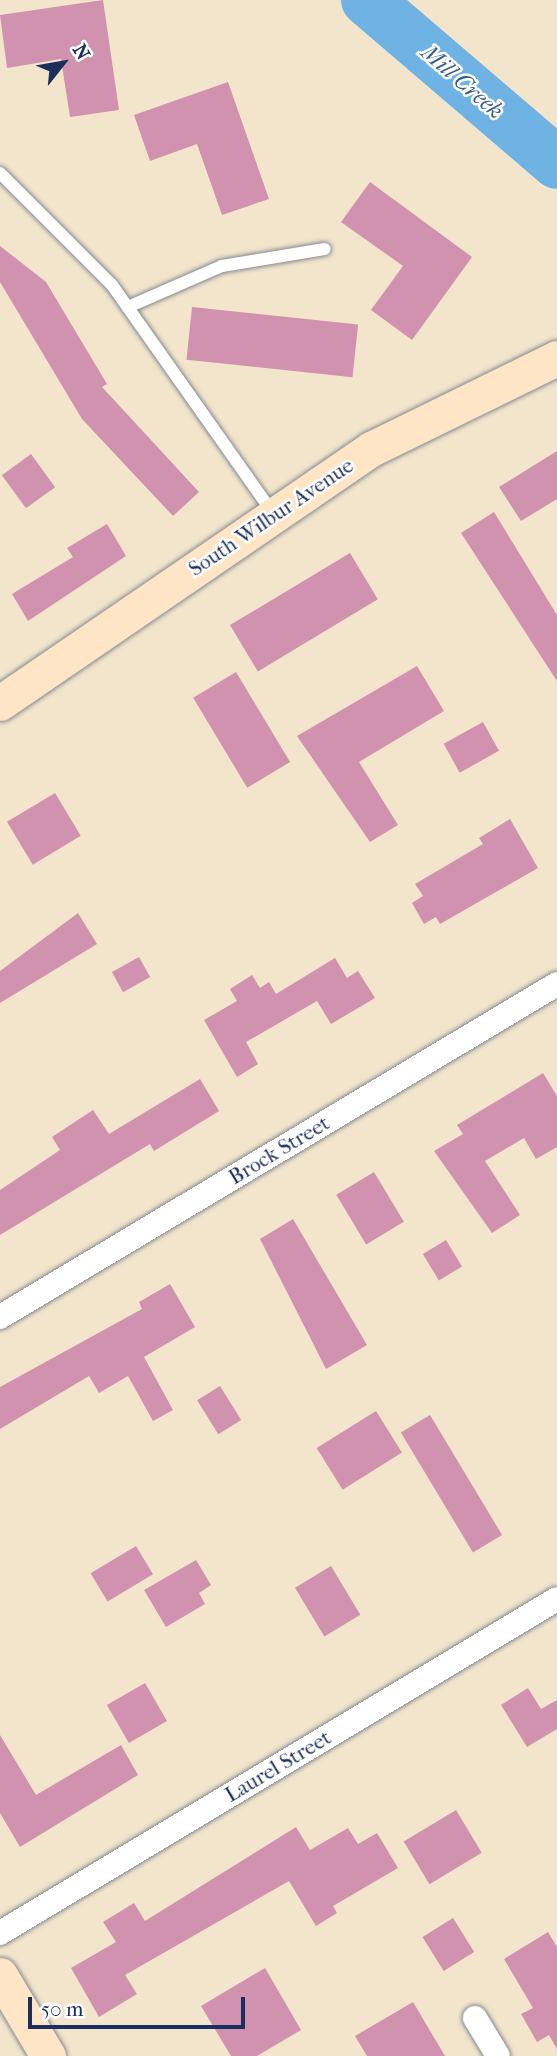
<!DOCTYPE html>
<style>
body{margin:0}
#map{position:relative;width:557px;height:2056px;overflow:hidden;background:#f2e5cb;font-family:"IM FELL French Canon",serif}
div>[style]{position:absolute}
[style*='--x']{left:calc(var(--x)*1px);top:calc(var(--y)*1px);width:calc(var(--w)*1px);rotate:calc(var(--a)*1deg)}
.river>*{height:52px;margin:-26px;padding:0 26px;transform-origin:26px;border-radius:26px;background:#6fb3e5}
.building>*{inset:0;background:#d192b0;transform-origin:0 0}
.roads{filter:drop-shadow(0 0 2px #868a94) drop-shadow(0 0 2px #868a94)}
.service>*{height:12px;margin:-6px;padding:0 6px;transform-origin:6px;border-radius:6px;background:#fff}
.minor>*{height:24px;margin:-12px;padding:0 12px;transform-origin:12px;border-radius:12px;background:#fff}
.secondary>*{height:35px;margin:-17.5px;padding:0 17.5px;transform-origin:17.5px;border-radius:17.5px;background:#fee5c5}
span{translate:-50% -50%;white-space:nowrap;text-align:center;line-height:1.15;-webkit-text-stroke:5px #fff;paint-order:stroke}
.street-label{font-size:21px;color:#1b2f5e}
.water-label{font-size:23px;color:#385d8d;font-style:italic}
.north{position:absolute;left:28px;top:28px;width:70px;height:70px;-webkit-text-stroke:5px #fff;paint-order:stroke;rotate:59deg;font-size:19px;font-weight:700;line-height:28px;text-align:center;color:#1b2f5e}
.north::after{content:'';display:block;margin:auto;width:24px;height:32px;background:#1b2f5e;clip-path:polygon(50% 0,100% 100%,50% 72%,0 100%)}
.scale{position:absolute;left:28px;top:1997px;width:217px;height:32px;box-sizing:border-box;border:4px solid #1b2f5e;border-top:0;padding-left:9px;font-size:21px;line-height:24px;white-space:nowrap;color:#1b2f5e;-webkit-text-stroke:5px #fff;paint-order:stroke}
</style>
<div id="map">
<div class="river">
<div style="--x:367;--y:0;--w:250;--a:40.6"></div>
</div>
<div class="building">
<div style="clip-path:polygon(103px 0,119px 110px,70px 117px,61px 59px,7px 68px,0 15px)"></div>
<div style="clip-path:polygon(228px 82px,269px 199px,222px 215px,197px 144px,150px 161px,134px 115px)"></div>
<div style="clip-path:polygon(370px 182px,472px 257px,412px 340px,371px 310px,403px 266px,341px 222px)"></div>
<div style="clip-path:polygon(0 246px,46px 282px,107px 384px,102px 387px,199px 492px,173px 516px,82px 419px,0 282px)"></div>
<div style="left:192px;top:307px;width:167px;height:53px;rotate:6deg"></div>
<div style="clip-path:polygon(557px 451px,557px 499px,521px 521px,499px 487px)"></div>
<div style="left:31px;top:454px;width:41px;height:36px;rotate:54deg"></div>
<div style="clip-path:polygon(494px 512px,557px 615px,557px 681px,461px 533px)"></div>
<div style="clip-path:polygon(107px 524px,126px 556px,28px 621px,12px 594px,73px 557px,67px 548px)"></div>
<div style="left:350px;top:553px;width:54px;height:140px;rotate:59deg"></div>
<div style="clip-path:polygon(417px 666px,444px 711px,359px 762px,398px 825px,370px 842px,297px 736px)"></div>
<div style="left:236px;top:672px;width:105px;height:50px;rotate:59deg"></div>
<div style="left:483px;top:722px;width:33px;height:45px;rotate:61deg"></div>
<div style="left:55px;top:793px;width:50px;height:56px;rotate:59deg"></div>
<div style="clip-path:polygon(510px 819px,538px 868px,440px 924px,436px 917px,424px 924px,412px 903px,423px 896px,415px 884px,483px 844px,479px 838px)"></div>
<div style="clip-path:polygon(78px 913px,97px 944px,0 1003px,0 971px)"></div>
<div style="left:139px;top:957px;width:23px;height:31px;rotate:61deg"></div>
<div style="clip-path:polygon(335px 958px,347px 978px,358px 971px,375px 998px,331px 1024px,317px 1001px,246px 1042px,258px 1064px,237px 1077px,204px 1020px,237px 1001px,230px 989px,252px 975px,260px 988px,269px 982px,276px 994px)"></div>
<div style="clip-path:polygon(543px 1073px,557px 1096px,557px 1147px,536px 1159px,524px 1138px,485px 1161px,520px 1215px,492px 1233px,434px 1151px,463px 1134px,457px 1125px)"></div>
<div style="clip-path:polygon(200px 1079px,219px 1111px,154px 1151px,150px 1144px,0 1235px,0 1190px,60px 1150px,52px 1137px,93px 1110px,109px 1134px)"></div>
<div style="left:374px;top:1172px;width:58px;height:44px;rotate:59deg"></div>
<div style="clip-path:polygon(293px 1219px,367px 1345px,326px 1369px,260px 1239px)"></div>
<div style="left:446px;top:1240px;width:31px;height:27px;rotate:59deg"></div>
<div style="clip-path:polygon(170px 1284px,195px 1327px,144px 1357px,173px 1410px,153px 1421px,128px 1376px,99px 1393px,89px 1376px,0 1429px,0 1387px,142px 1309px,139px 1302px)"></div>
<div style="left:220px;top:1386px;width:40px;height:27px;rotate:58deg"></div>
<div style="left:376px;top:1411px;width:49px;height:70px;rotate:58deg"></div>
<div style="left:430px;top:1415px;width:140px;height:34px;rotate:59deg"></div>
<div style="left:136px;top:1546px;width:33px;height:53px;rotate:59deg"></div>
<div style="clip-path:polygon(196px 1560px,211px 1585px,199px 1593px,205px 1604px,166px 1627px,144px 1590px)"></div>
<div style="left:331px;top:1566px;width:57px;height:42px;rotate:59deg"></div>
<div style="left:145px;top:1683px;width:44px;height:44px;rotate:60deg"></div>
<div style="clip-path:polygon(528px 1688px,541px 1709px,557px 1700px,557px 1729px,527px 1747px,501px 1705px)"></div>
<div style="clip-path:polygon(0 1735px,36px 1795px,121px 1745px,138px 1775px,20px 1847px,0 1813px)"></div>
<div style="left:456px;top:1810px;width:50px;height:61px;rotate:59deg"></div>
<div style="clip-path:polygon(296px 1827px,310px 1850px,348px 1828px,358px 1844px,377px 1833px,398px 1868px,333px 1906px,337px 1913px,316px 1926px,289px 1881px,125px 1975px,137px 1994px,99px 2017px,71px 1968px,116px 1942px,103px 1922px,134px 1903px,145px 1921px)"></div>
<div style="left:453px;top:1918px;width:40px;height:36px;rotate:58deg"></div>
<div style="clip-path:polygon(548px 1932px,557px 1947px,557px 2049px,549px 2035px,537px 2042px,521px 2014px,533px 2008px,504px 1959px)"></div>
<div style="clip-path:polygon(265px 1968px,301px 2030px,257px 2056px,231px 2056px,201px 2006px)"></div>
<div style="clip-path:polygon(413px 2002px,445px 2056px,367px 2056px,355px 2036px)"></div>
</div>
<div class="roads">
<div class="service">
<div style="--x:0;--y:173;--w:158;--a:45"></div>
<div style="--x:112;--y:285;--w:279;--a:54.8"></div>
<div style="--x:128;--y:307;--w:103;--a:-23.6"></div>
<div style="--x:222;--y:266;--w:104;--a:-9.4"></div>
</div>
<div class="minor">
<div style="--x:0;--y:1317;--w:649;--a:-30.87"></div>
<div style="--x:0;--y:1933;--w:649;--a:-30.95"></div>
<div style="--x:475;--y:2018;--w:44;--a:58.8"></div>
</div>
<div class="secondary">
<div style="--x:0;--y:703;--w:450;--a:-34.4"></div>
<div style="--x:371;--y:449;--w:207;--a:-26.1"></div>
<div style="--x:0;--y:1975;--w:94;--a:59.3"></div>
</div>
</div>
<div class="street-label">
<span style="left:271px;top:517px;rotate:-34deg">South Wilbur Avenue</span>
<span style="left:279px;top:1150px;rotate:-31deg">Brock Street</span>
<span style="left:278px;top:1766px;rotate:-31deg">Laurel Street</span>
</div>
<div class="water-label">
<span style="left:462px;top:82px;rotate:41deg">Mill Creek</span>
</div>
<div class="north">N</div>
<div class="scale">50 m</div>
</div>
